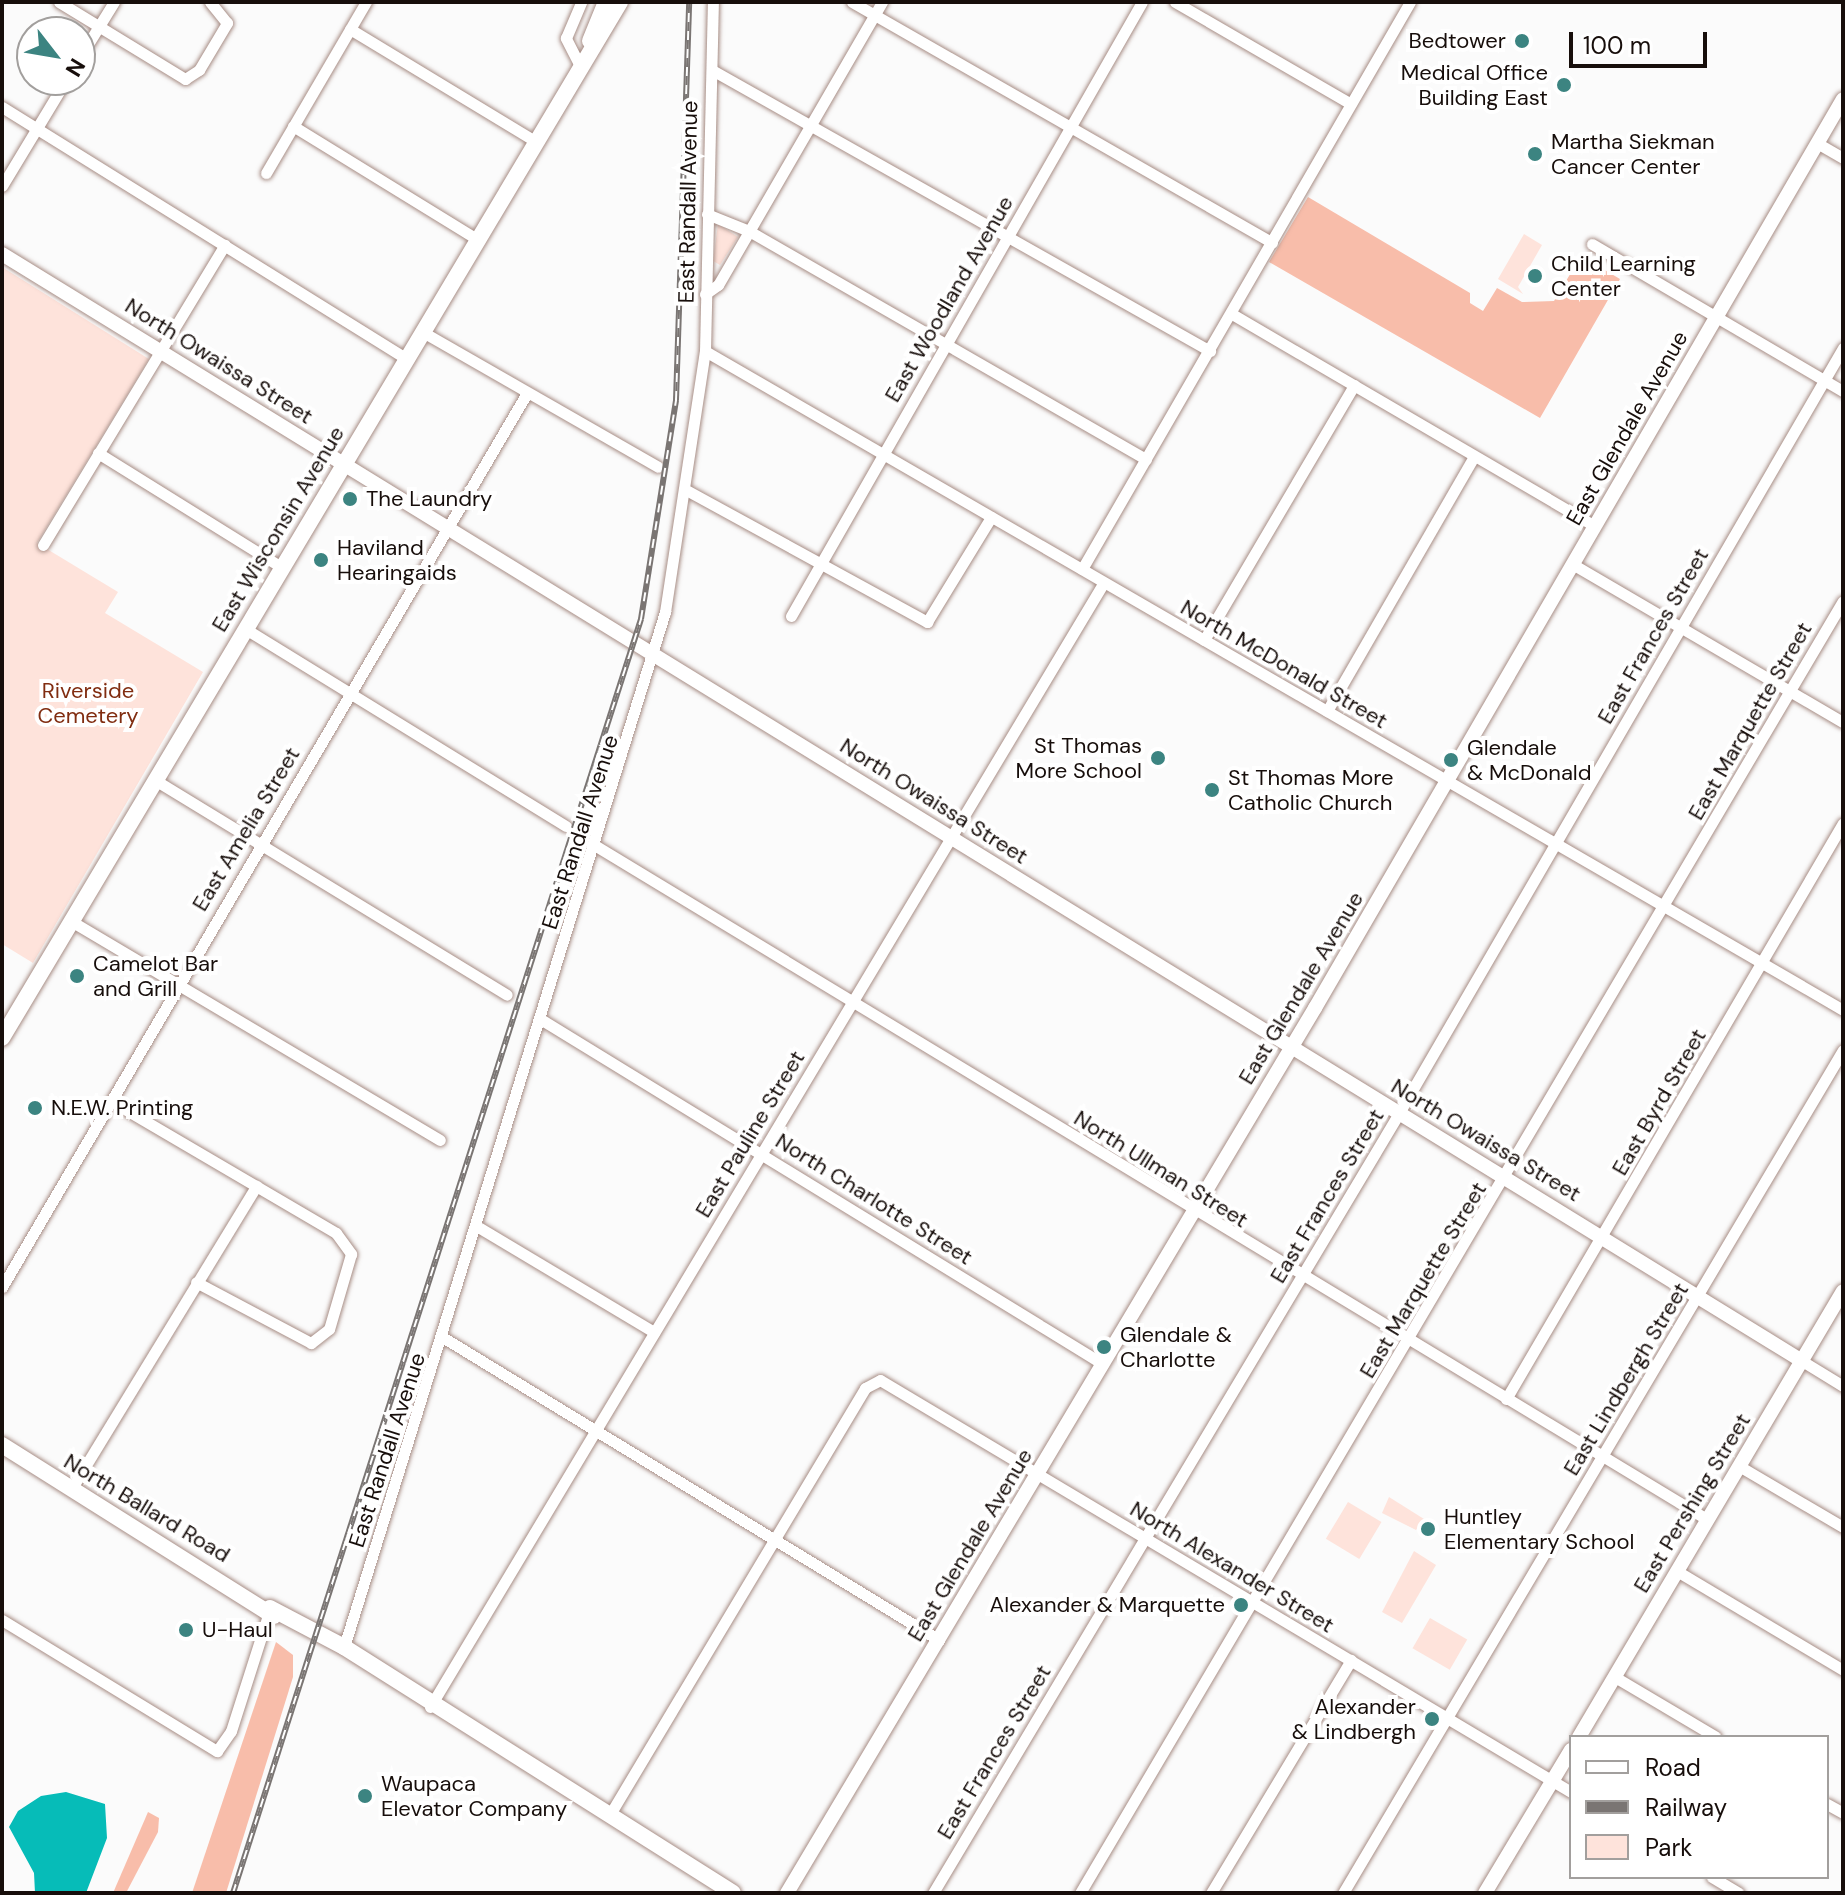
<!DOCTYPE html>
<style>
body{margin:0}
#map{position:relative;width:1845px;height:1895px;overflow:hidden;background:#fbfbfb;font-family:"DM Sans",sans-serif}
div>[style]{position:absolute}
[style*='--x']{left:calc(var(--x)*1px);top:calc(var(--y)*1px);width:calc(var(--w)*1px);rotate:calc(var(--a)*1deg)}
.green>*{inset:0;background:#fee3db;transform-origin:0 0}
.forest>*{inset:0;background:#f8bdaa}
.water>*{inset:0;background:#06bcb8}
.roads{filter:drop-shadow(0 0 2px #a78d85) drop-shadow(0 0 2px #a78d85)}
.minor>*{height:11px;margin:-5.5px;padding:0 5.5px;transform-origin:5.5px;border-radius:5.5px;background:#fff}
.tertiary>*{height:14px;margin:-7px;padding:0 7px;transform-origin:7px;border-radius:7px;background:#fff}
.secondary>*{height:16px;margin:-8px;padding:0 8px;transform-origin:8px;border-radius:8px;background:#fff}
.rail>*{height:6px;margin-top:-3px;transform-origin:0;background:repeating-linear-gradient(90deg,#fff 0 9px,#7a7573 0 18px);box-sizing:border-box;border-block:2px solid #7a7573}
.dots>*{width:22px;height:22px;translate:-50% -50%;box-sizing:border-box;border:4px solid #fff;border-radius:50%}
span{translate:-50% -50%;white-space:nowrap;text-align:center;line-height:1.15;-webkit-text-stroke:8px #fff;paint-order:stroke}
.poi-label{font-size:22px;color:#170e0b}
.right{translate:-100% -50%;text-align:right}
.left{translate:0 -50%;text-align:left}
.street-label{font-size:22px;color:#170e0b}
.park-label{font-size:22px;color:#812d11}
.frame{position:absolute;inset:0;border:4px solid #170e0b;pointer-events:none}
.legend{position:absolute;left:1569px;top:1735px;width:260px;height:144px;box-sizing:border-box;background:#fff;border:2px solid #a29f9d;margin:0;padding:10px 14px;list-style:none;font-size:24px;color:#170e0b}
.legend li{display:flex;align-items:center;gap:16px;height:40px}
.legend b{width:40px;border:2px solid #a29f9d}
.north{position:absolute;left:16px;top:16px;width:80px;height:80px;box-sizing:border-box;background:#fff;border:2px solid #a29f9d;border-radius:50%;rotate:121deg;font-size:22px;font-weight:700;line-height:32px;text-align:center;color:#170e0b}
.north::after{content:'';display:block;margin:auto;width:28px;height:36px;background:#3c8481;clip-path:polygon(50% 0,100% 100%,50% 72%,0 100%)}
.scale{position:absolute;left:1569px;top:32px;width:138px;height:36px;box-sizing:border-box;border:4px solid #170e0b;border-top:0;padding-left:10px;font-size:24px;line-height:28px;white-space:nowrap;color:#170e0b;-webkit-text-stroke:6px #fff;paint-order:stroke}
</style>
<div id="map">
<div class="green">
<div style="clip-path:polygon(718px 224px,738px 237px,720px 265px,713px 261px)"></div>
<div style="clip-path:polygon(1524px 234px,1542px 245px,1518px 287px,1523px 294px,1498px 279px)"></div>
<div style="clip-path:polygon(2px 267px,149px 359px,37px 543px,118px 592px,105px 613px,203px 672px,33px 963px,2px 944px)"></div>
<div style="clip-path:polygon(1389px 1497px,1424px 1519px,1416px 1530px,1382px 1513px)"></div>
<div style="left:1348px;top:1502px;width:39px;height:43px;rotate:31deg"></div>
<div style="clip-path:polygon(1414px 1551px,1436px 1565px,1402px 1623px,1382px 1612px)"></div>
<div style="left:1430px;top:1618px;width:43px;height:35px;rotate:30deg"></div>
</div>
<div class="forest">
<div style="clip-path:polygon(1308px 197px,1470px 293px,1470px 303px,1483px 311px,1497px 288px,1522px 302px,1554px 301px,1581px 256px,1620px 279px,1540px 418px,1269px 262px)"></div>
<div style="clip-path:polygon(276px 1642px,293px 1655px,293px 1677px,226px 1893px,192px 1893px)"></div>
<div style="clip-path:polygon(148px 1812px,159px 1818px,158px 1832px,126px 1893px,113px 1893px)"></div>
</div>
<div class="water">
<div style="clip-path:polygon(66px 1792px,105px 1804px,107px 1838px,86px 1893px,35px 1893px,34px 1873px,9px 1827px,18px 1811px,41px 1796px)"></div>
</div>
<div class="roads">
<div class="minor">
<div style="--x:59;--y:2;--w:148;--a:31.4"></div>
<div style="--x:185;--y:79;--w:17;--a:-33"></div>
<div style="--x:199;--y:70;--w:55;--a:-59.2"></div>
<div style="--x:227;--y:23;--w:27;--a:-129"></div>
<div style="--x:852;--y:2;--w:484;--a:29.8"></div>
<div style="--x:1175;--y:2;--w:203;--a:30.1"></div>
<div style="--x:350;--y:29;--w:214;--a:31.2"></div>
<div style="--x:80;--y:57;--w:65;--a:-58.3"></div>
<div style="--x:578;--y:62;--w:27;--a:-117"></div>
<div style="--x:566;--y:38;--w:39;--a:-67"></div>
<div style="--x:712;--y:70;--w:572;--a:29.43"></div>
<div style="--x:2;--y:107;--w:475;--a:31.9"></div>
<div style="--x:293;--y:126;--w:214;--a:31.6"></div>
<div style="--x:1817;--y:143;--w:30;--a:30"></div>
<div style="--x:266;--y:173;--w:198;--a:-59.7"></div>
<div style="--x:2;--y:186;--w:124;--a:-58.9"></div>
<div style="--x:707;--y:214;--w:45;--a:22"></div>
<div style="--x:749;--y:231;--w:458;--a:29.9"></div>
<div style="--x:1592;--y:244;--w:291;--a:30.4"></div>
<div style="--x:705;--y:294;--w:16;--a:-35"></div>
<div style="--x:718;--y:285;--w:327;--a:-59.9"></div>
<div style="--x:1232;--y:314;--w:420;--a:30.3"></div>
<div style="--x:421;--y:331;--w:273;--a:29.8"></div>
<div style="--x:705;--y:351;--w:1315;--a:30.07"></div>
<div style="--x:98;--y:453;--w:216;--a:31.9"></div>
<div style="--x:688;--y:491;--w:273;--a:28.7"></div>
<div style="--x:927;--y:622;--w:123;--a:-58.6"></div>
<div style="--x:43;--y:545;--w:351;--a:-58.8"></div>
<div style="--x:1574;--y:565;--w:311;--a:30.3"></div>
<div style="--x:1082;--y:569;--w:655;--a:-59.95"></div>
<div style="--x:791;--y:616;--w:707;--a:-60.25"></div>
<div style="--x:244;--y:628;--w:378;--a:31.6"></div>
<div style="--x:1204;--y:640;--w:296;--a:-59.5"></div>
<div style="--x:1327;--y:711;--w:294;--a:-60"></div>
<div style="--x:155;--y:780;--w:412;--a:31.4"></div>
<div style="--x:596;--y:846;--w:1300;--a:31.22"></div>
<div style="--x:71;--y:921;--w:429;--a:30.7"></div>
<div style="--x:542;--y:1020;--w:658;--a:31.52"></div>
<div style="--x:111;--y:1101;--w:261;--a:30.4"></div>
<div style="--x:336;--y:1233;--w:26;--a:54"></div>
<div style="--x:351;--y:1254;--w:78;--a:106.3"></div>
<div style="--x:329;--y:1329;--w:23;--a:142"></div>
<div style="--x:311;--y:1343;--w:130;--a:-152.1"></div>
<div style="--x:480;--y:1228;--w:203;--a:30.9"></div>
<div style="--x:2;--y:1287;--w:1037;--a:-59.58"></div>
<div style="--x:444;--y:1338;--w:580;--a:31.39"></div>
<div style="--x:1802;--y:1361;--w:48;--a:31.4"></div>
<div style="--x:1506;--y:1399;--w:667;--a:-59.67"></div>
<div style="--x:1739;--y:1466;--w:121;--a:30.4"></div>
<div style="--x:72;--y:1488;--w:354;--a:-58.6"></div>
<div style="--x:1677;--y:1571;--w:193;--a:30.8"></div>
<div style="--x:2;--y:1620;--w:252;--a:31.4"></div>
<div style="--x:217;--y:1751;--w:24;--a:-55"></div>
<div style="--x:231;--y:1731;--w:128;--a:-72.3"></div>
<div style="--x:344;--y:1647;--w:1084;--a:-72.77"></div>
<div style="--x:665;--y:612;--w:264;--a:-81.3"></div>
<div style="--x:705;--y:351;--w:349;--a:-88.7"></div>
<div style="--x:1615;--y:1677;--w:117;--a:30.7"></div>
<div style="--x:430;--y:1707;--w:1311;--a:-59.07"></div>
<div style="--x:1827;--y:1804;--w:18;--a:29"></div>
<div style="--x:609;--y:1816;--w:499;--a:-59.1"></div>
<div style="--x:865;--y:1388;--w:17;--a:-28"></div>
<div style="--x:880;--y:1380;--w:805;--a:30.8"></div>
<div style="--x:1712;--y:1877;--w:31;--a:31"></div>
<div style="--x:933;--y:1893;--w:909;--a:-59.14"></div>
<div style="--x:1399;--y:1113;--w:885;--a:-59.87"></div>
<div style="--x:1080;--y:1893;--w:1500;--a:-59.44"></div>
<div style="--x:1211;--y:1893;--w:272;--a:-59"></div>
<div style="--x:1343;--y:1893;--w:980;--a:-59.33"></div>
</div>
<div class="tertiary">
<div style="--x:2;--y:254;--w:2113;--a:31.59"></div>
<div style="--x:1579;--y:1737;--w:518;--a:-59.38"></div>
<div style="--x:787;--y:1893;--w:1031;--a:-59.18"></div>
<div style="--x:1315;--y:1008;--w:1051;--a:-59.85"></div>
<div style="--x:1485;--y:1893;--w:167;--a:-59"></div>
</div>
<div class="secondary">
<div style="--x:590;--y:41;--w:42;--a:-67.7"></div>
<div style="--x:2;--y:1038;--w:1206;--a:-59.18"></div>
<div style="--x:2;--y:1445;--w:321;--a:32.2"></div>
<div style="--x:270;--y:1608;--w:84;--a:27.8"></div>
<div style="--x:344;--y:1647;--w:460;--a:32.3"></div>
</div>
</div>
<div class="rail">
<div style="--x:233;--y:1893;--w:1338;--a:-72.24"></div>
<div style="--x:641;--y:619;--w:222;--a:-80.9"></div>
<div style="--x:676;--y:400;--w:398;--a:-88.1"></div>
</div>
<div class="dots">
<div style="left:1522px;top:41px;background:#3c8481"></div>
<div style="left:1564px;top:85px;background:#3c8481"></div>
<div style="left:1535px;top:154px;background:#3c8481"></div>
<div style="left:1535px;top:276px;background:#3c8481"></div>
<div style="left:350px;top:499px;background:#3c8481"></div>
<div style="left:321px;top:560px;background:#3c8481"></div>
<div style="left:1158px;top:758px;background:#3c8481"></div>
<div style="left:1451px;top:760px;background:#3c8481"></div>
<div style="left:1212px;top:790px;background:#3c8481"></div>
<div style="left:77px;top:976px;background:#3c8481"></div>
<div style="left:35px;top:1108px;background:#3c8481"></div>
<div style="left:1104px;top:1347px;background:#3c8481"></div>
<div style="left:1428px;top:1529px;background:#3c8481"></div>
<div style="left:1241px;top:1605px;background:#3c8481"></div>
<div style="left:186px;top:1630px;background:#3c8481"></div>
<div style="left:1432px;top:1719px;background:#3c8481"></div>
<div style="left:365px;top:1796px;background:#3c8481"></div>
</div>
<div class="poi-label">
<span class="right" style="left:1506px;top:41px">Bedtower</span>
<span class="right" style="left:1548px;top:85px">Medical Office<br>Building East</span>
<span class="left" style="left:1551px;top:154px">Martha Siekman<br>Cancer Center</span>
<span class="left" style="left:1551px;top:276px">Child Learning<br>Center</span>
<span class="left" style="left:366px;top:499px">The Laundry</span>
<span class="left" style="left:337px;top:560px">Haviland<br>Hearingaids</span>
<span class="right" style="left:1142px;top:758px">St Thomas<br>More School</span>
<span class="left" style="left:1467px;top:760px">Glendale<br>&amp; McDonald</span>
<span class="left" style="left:1228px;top:790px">St Thomas More<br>Catholic Church</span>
<span class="left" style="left:93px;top:976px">Camelot Bar<br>and Grill</span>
<span class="left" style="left:51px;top:1108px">N.E.W. Printing</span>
<span class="left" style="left:1120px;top:1347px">Glendale &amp;<br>Charlotte</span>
<span class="left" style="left:1444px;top:1529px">Huntley<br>Elementary School</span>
<span class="right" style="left:1225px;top:1605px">Alexander &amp; Marquette</span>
<span class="left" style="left:202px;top:1630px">U-Haul</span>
<span class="right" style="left:1416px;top:1719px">Alexander<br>&amp; Lindbergh</span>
<span class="left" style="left:381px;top:1796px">Waupaca<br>Elevator Company</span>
</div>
<div class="street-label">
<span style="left:688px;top:202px;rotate:-89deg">East Randall Avenue</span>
<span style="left:949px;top:299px;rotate:-60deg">East Woodland Avenue</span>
<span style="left:219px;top:361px;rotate:32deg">North Owaissa Street</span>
<span style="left:1627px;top:428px;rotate:-60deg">East Glendale Avenue</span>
<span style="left:278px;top:529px;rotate:-59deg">East Wisconsin Avenue</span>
<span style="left:1653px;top:636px;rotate:-60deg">East Frances Street</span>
<span style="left:1284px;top:664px;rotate:30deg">North McDonald Street</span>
<span style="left:1750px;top:721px;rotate:-60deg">East Marquette Street</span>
<span style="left:934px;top:801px;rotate:32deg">North Owaissa Street</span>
<span style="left:246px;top:829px;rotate:-59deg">East Amelia Street</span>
<span style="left:580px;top:832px;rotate:-72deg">East Randall Avenue</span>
<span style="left:1301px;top:988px;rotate:-59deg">East Glendale Avenue</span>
<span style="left:1659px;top:1102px;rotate:-60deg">East Byrd Street</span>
<span style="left:750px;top:1134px;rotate:-59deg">East Pauline Street</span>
<span style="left:1486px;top:1140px;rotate:31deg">North Owaissa Street</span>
<span style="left:1161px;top:1169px;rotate:32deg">North Ullman Street</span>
<span style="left:1327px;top:1196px;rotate:-59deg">East Frances Street</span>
<span style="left:874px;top:1199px;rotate:32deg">North Charlotte Street</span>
<span style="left:1423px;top:1280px;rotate:-59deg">East Marquette Street</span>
<span style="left:1626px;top:1379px;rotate:-59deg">East Lindbergh Street</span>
<span style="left:387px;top:1450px;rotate:-72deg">East Randall Avenue</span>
<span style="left:1692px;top:1503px;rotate:-59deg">East Pershing Street</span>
<span style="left:147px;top:1508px;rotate:31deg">North Ballard Road</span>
<span style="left:970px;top:1545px;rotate:-59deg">East Glendale Avenue</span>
<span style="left:1232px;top:1567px;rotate:31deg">North Alexander Street</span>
<span style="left:994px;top:1752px;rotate:-59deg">East Frances Street</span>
</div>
<div class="park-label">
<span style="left:88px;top:703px">Riverside<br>Cemetery</span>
</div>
<div class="frame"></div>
<ul class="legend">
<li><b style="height:10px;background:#fff"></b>Road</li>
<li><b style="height:10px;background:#7a7573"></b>Railway</li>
<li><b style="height:22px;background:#fee3db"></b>Park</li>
</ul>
<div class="north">N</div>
<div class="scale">100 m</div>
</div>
